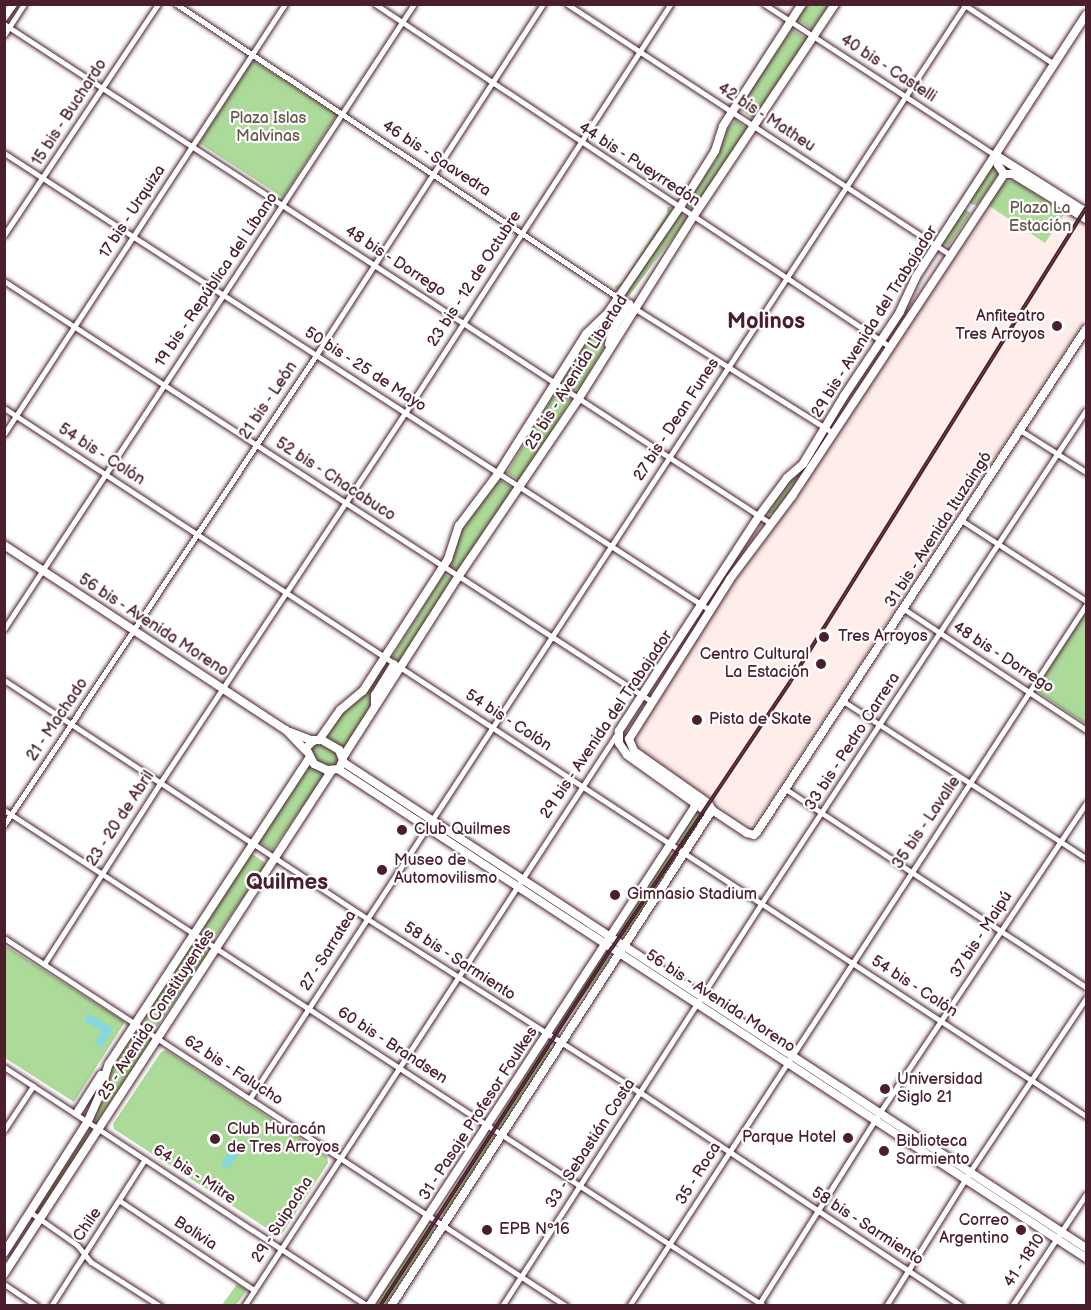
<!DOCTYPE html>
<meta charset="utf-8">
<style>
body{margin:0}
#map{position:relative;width:1091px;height:1310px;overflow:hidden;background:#fff;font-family:"Balsamiq Sans",sans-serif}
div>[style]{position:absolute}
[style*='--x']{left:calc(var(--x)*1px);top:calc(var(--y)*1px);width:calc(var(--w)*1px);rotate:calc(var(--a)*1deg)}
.built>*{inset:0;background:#feede8}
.green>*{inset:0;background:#acda99;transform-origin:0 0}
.water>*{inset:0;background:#86d7e0;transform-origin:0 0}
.roads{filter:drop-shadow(0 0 2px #4a1f2b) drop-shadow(0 0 2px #4a1f2b)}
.street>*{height:5px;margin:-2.5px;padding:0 2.5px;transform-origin:2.5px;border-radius:2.5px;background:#fff}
.secondary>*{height:8px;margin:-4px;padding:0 4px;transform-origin:4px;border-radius:4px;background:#fff}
.rail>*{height:4px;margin-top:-2px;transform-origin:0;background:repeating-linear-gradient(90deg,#fff 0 4.5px,#4a1f2b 0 9px);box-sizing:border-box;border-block:2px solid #4a1f2b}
.dots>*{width:16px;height:16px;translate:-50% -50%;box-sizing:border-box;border:3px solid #fff;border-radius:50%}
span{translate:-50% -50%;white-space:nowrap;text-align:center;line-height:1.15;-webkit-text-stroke:4.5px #fff;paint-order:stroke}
.street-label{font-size:16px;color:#4a1f2b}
.park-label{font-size:16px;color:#67574c}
.poi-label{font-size:16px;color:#4a1f2b}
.right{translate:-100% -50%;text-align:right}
.left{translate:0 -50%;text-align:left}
.district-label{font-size:22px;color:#4a1f2b;font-weight:700}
.frame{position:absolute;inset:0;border:6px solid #4a1f2b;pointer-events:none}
</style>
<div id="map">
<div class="built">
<div style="clip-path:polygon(1013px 177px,1086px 223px,1086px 319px,755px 824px,748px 824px,636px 748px,634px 738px,646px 714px,731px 585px,772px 526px,791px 505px,1003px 178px)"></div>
</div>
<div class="green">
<div style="clip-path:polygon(807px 5px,829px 5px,812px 29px,797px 19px)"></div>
<div style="left:792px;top:29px;width:18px;height:96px;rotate:34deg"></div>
<div style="left:253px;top:60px;width:100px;height:99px;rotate:33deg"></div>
<div style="clip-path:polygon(736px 120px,747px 129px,696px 207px,688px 208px,686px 202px,716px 160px,727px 129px)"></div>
<div style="clip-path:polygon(993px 165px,999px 173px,977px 205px,971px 204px,970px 201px)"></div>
<div style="clip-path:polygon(1015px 181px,1065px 213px,1045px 243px,988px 205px,1003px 182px)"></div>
<div style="clip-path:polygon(667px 207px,671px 207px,672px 211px,620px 289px,616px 290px,615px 286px,622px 283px,667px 214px)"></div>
<div style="left:965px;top:209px;width:7px;height:40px;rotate:34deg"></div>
<div style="left:679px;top:213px;width:10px;height:98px;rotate:37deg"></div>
<div style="clip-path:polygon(623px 305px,603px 349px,580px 388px,573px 390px,564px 384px,563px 378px,588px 337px)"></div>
<div style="left:556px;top:391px;width:17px;height:95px;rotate:31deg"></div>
<div style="clip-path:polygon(825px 435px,791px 491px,774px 513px,768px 514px,767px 512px,788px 482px,805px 468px)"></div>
<div style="clip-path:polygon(501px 481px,511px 487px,511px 493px,460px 568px,452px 569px,450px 563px,461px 531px,496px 483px)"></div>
<div style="left:444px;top:574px;width:9px;height:98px;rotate:32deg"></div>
<div style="clip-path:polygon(1086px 612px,1086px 724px,1035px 690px)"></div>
<div style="clip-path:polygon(388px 665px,369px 709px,347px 744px,341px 747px,329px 739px,328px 734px,342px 713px,361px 698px,383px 667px)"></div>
<div style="clip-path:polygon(314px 744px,322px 745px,334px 751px,340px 759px,337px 767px,332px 768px,319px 762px,311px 752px)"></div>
<div style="left:309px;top:764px;width:19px;height:92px;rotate:35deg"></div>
<div style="clip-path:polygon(696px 812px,702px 813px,703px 818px,684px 846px,676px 840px)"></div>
<div style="left:251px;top:853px;width:19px;height:92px;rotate:35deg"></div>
<div style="left:668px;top:853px;width:9px;height:94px;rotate:32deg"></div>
<div style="left:193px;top:942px;width:19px;height:92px;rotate:35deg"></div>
<div style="clip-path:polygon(4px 945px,125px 1022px,74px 1102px,5px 1058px)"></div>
<div style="left:604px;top:952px;width:10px;height:94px;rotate:37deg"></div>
<div style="clip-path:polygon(135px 1030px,152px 1041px,97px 1122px,93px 1118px,112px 1066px)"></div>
<div style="left:545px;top:1044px;width:9px;height:93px;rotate:32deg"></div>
<div style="clip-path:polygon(166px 1050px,327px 1156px,328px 1163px,282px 1234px,277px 1235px,114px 1129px,113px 1124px,161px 1052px)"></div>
<div style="clip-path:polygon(89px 1129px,93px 1131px,39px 1213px,36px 1211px)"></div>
<div style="left:487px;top:1133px;width:10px;height:93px;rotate:29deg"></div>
<div style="clip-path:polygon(427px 1224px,435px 1230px,386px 1305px,380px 1305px,376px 1303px)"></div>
<div style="clip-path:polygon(237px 1284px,247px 1290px,236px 1305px,222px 1305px)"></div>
</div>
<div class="water">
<div style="clip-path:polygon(88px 1014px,113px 1028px,102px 1048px,95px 1043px,102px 1031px,84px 1021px)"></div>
<div style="left:235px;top:1144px;width:9px;height:25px;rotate:36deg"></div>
</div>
<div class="roads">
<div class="street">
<div style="--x:176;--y:4;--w:550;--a:33.57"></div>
<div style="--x:634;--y:308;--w:235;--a:32.1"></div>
<div style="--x:375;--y:4;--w:617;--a:33.64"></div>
<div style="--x:567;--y:4;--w:457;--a:33.2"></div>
<div style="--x:764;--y:4;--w:277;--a:33.2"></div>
<div style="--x:963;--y:4;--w:109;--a:33.4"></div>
<div style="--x:4;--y:24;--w:914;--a:33.08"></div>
<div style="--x:4;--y:35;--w:37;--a:-57"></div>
<div style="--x:4;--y:153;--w:841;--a:32.92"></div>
<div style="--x:4;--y:235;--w:278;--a:-56.3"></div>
<div style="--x:4;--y:281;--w:771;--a:32.99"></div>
<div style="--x:4;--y:408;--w:1293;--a:33.2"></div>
<div style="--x:1020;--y:430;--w:78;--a:32.5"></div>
<div style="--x:4;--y:434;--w:514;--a:-56.84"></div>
<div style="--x:961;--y:520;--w:149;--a:32.9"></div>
<div style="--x:904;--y:609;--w:219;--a:33.6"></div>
<div style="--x:4;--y:629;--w:747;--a:-56.74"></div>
<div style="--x:4;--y:680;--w:433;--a:33.3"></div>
<div style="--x:366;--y:918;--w:326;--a:32.5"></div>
<div style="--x:641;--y:1093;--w:384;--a:33.6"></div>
<div style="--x:843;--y:701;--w:289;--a:32.9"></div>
<div style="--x:787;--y:790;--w:358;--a:33.4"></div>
<div style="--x:4;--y:810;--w:908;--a:33.13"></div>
<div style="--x:4;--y:825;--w:564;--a:-56.42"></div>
<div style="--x:316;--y:355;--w:418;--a:-57.1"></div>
<div style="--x:4;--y:938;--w:672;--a:33.22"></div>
<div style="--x:44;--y:964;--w:215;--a:-57.3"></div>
<div style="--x:160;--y:783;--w:444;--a:-56.5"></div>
<div style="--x:405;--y:413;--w:488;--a:-57"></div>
<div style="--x:4;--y:1067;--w:435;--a:33.3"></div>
<div style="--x:250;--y:1098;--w:1307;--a:-56.8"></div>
<div style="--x:4;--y:1130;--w:53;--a:-56.6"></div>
<div style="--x:120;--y:1201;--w:161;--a:33.6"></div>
<div style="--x:30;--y:1212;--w:57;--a:35.1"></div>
<div style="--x:77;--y:1245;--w:22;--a:51"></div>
<div style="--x:91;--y:1262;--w:82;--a:32.5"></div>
<div style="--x:4;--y:1284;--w:40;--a:34"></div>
<div style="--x:759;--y:1304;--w:227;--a:-57.8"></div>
<div style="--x:880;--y:1112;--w:371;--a:-56.3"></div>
<div style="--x:51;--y:1306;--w:174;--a:-57.4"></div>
<div style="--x:244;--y:1306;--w:685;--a:-56.91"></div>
<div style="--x:502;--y:1306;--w:478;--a:-57.2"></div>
<div style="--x:761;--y:904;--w:591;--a:-56.66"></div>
<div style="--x:629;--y:1306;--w:837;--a:-56.9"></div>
<div style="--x:886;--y:1306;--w:157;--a:-58"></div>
<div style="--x:969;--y:1173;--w:211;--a:-56.2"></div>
<div style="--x:1012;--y:1306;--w:134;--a:-56.5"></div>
</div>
<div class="secondary">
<div style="--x:1086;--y:15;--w:312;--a:123"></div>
<div style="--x:916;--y:277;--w:38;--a:115"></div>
<div style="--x:900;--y:312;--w:101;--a:123.7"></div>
<div style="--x:844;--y:396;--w:79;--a:121.1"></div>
<div style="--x:803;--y:464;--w:21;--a:139"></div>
<div style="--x:787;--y:478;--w:47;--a:126.4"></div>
<div style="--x:759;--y:516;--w:257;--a:123.1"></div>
<div style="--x:619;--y:731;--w:12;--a:90"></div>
<div style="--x:619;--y:743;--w:14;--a:56"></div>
<div style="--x:627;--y:755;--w:93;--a:35.4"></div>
<div style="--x:703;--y:809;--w:9;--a:6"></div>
<div style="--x:712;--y:810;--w:42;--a:33.3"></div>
<div style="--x:747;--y:833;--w:7;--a:16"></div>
<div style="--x:754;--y:835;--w:4;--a:-45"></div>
<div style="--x:757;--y:832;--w:601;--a:-56.81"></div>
<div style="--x:4;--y:17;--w:16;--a:-55"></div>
<div style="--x:997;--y:156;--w:9;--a:84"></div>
<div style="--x:998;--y:165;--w:11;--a:56"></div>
<div style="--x:1004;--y:174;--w:9;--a:0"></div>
<div style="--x:1013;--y:174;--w:86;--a:31.7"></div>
<div style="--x:997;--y:156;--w:105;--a:32.2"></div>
<div style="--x:609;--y:344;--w:16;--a:-75"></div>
<div style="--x:613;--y:329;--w:30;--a:-57"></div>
<div style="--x:4;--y:545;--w:337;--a:33.3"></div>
<div style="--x:286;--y:730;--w:29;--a:46"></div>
<div style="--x:375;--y:704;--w:9;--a:-90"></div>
<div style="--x:375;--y:695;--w:36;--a:-58"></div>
<div style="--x:290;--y:732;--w:25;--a:21"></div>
<div style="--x:314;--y:740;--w:8;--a:0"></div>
<div style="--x:322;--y:740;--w:20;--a:30"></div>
<div style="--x:339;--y:750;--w:11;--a:68"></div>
<div style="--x:343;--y:760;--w:10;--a:114"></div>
<div style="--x:339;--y:769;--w:12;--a:175"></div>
<div style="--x:327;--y:770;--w:14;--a:-155"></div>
<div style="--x:314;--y:764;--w:18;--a:-117"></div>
<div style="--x:306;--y:748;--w:11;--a:-45"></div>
<div style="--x:319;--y:740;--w:37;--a:-55"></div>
<div style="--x:340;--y:710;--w:30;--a:-40"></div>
<div style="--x:363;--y:691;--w:157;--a:-57.2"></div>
<div style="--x:448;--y:559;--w:35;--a:-72"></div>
<div style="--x:459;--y:526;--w:65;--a:-53.1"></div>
<div style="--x:498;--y:474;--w:165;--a:-57.8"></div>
<div style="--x:586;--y:334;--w:29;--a:-44"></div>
<div style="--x:607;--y:314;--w:130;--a:-55.7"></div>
<div style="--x:680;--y:207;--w:66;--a:-58"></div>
<div style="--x:715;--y:151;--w:26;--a:-72"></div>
<div style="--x:723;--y:126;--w:145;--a:-57.1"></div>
<div style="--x:343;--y:757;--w:214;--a:-57.4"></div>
<div style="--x:458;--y:577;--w:216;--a:-55.9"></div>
<div style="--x:579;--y:398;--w:214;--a:-57.8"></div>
<div style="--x:693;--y:217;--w:256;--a:-56.3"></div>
<div style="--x:343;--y:762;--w:888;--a:33.19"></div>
<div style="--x:338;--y:769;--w:894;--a:33.17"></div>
<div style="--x:712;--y:810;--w:8;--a:-120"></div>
<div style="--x:708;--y:803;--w:90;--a:-144.9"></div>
<div style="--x:634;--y:751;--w:13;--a:-113"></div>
<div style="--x:629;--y:739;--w:189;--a:-57.7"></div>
<div style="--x:730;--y:579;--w:104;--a:-53.2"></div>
<div style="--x:792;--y:496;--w:386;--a:-56.6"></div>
<div style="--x:77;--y:1113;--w:45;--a:-57.7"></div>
<div style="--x:4;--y:1253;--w:156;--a:-57.5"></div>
<div style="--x:88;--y:1121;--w:24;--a:-66"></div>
<div style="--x:98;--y:1099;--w:37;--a:-73"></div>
<div style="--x:109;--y:1064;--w:366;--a:-56.8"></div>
<div style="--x:4;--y:1274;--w:601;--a:-56.94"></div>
<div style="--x:369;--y:1306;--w:595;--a:-56.87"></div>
<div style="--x:694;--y:808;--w:7;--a:-74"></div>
<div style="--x:391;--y:1306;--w:591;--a:-57.09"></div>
</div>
</div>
<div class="rail">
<div style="--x:380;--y:1306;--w:427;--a:-57.1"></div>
<div style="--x:612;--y:948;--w:320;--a:-56.2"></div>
<div style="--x:790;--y:682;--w:559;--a:-58.02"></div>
</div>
<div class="dots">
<div style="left:1057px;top:326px;background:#4a1f2b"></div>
<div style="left:824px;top:637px;background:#4a1f2b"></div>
<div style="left:821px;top:664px;background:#4a1f2b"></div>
<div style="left:697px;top:720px;background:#4a1f2b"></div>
<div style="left:402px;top:830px;background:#4a1f2b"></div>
<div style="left:382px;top:870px;background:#4a1f2b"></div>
<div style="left:615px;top:895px;background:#4a1f2b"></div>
<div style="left:885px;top:1089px;background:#4a1f2b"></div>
<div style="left:848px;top:1138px;background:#4a1f2b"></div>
<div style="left:215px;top:1139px;background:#4a1f2b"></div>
<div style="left:884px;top:1151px;background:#4a1f2b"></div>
<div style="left:487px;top:1230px;background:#4a1f2b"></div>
<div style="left:1021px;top:1230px;background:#4a1f2b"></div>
</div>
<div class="street-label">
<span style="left:888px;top:69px;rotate:33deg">40 bis - Castelli</span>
<span style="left:70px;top:113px;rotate:-57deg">15 bis - Buchardo</span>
<span style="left:766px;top:118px;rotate:33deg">42 bis - Matheu</span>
<span style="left:436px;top:159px;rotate:33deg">46 bis - Saavedra</span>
<span style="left:639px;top:165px;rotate:33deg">44 bis - Pueyrredón</span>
<span style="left:133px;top:212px;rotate:-57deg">17 bis - Urquiza</span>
<span style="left:395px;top:262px;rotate:33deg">48 bis - Dorrego</span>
<span style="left:475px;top:279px;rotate:-57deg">23 bis - 12 de Octubre</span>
<span style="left:217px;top:280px;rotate:-56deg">19 bis - República del Líbano</span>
<span style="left:875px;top:322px;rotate:-58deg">29 bis - Avenida del Trabajador</span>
<span style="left:365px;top:370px;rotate:33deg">50 bis - 25 de Mayo</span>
<span style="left:577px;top:373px;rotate:-58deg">25 bis - Avenida Libertad</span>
<span style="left:269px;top:401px;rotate:-56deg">21 bis - León</span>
<span style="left:677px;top:420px;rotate:-57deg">27 bis - Dean Funes</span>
<span style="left:101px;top:455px;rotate:33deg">54 bis - Colón</span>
<span style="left:335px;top:480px;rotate:33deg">52 bis - Chacabuco</span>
<span style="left:939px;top:530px;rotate:-57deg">31 bis - Avenida Ituzaingó</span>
<span style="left:153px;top:626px;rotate:33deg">56 bis - Avenida Moreno</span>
<span style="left:1003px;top:658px;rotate:33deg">48 bis - Dorrego</span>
<span style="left:58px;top:720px;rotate:-56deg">21 - Machado</span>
<span style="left:508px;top:721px;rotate:33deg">54 bis - Colón</span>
<span style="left:607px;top:725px;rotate:-56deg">29 bis - Avenida del Trabajador</span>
<span style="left:853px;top:742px;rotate:-57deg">33 bis - Pedro Carrera</span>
<span style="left:121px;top:819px;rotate:-57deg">23 - 20 de Abril</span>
<span style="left:927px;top:823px;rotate:-56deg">35 bis - Lavalle</span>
<span style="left:982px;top:935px;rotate:-57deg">37 bis - Maipú</span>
<span style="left:329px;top:951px;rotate:-58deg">27 - Sarratea</span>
<span style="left:459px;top:962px;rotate:33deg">58 bis - Sarmiento</span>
<span style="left:914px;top:987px;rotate:33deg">54 bis - Colón</span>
<span style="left:720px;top:1002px;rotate:33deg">56 bis - Avenida Moreno</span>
<span style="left:157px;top:1015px;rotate:-57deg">25 - Avenida Constituyentes</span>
<span style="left:392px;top:1046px;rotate:33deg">60 bis - Brandsen</span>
<span style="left:233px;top:1071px;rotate:33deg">62 bis - Falucho</span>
<span style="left:479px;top:1114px;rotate:-57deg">31 - Pasaje Profesor Foulkes</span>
<span style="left:591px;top:1144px;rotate:-57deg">33 - Sebastián Costa</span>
<span style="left:699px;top:1174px;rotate:-58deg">35 - Roca</span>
<span style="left:194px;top:1175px;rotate:33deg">64 bis - Mitre</span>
<span style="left:283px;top:1220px;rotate:-57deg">29 - Suipacha</span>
<span style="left:88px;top:1225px;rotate:-56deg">Chile</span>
<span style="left:867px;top:1227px;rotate:33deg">58 bis - Sarmiento</span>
<span style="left:195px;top:1234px;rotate:33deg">Bolivia</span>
<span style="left:1025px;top:1261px;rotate:-56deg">41 - 1810</span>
</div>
<div class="park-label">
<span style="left:268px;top:128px">Plaza Islas<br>Malvinas</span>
<span style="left:1040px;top:218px">Plaza La<br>Estación</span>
</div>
<div class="poi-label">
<span class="right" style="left:1045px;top:326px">Anfiteatro<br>Tres Arroyos</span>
<span class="left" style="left:838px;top:637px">Tres Arroyos</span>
<span class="right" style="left:809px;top:664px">Centro Cultural<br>La Estación</span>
<span class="left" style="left:709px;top:720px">Pista de Skate</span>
<span class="left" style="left:414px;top:830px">Club Quilmes</span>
<span class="left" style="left:394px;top:870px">Museo de<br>Automovilismo</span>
<span class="left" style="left:627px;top:895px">Gimnasio Stadium</span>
<span class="left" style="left:897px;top:1089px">Universidad<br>Siglo 21</span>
<span class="left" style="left:227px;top:1139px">Club Huracán<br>de Tres Arroyos</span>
<span class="right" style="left:836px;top:1138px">Parque Hotel</span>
<span class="left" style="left:896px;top:1151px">Biblioteca<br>Sarmiento</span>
<span class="right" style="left:1009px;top:1230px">Correo<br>Argentino</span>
<span class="left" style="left:499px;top:1230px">EPB Nº16</span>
</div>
<div class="district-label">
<span style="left:766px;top:322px">Molinos</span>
<span style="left:287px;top:883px">Quilmes</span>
</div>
<div class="frame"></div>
</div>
